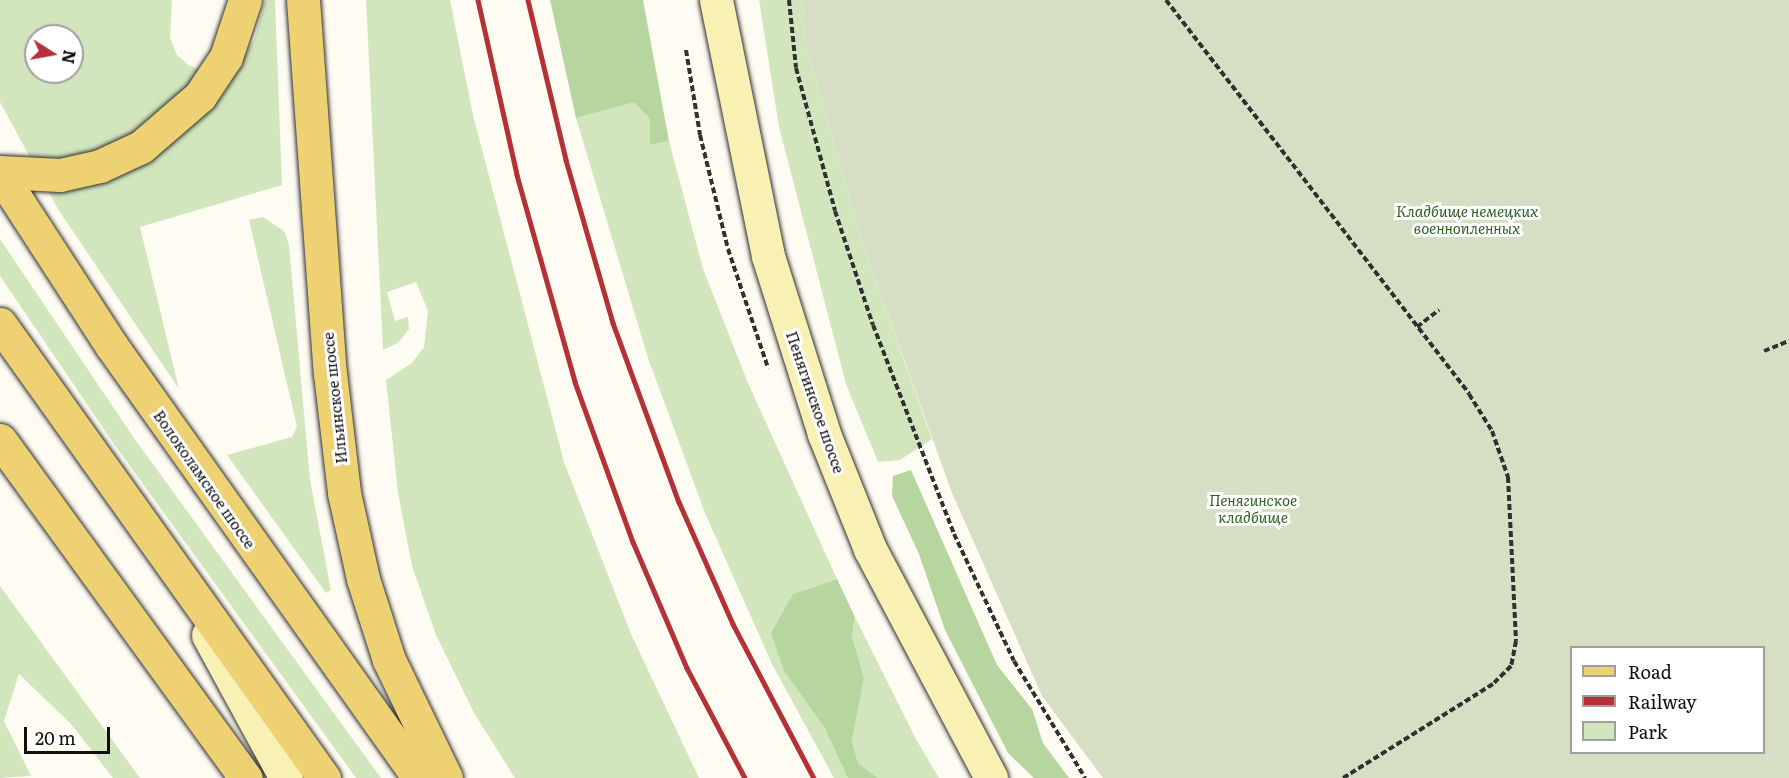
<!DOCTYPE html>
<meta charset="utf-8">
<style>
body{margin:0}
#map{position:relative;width:1789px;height:778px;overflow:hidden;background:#fefcf2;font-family:Literata,serif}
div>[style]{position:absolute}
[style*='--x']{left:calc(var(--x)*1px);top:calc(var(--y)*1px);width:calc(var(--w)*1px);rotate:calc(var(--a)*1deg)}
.green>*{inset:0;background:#d2e6be}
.forest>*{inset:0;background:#b7d69f}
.cemetery>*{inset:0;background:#d6dfc4}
.path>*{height:4px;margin-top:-2px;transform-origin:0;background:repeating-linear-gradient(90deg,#313131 0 6px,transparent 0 9px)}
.roads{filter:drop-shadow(0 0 2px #313131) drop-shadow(0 0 2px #313131)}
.secondary>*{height:33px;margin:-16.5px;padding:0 16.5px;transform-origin:16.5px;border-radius:16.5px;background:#f8f1b3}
.primary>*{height:33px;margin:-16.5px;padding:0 16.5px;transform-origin:16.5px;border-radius:16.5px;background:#edd173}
.rail>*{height:4.5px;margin:-2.25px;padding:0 2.25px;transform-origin:2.25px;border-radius:2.25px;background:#b43237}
span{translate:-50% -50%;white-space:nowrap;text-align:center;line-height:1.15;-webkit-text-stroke:6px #fff;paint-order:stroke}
.park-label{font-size:15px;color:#306224;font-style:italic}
.street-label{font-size:15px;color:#0f0f0f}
.legend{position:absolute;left:1570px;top:646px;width:195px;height:108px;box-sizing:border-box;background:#fff;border:2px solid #9f9f9f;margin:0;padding:8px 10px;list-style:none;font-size:18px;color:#0f0f0f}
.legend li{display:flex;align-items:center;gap:12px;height:30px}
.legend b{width:30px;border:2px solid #9f9f9f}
.north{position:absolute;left:24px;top:24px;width:60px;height:60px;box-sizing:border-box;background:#fff;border:2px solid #9f9f9f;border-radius:50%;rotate:101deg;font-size:16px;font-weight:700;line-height:24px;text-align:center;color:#0f0f0f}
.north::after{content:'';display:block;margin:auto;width:21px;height:27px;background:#b43237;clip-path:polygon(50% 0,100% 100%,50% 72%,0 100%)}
.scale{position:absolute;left:24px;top:727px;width:86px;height:27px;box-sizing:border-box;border:3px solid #0f0f0f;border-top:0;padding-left:8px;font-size:18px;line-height:21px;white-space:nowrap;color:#0f0f0f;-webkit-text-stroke:4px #fff;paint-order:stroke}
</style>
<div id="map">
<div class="green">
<div style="clip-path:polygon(evenodd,0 0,172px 0,170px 38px,177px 55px,188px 65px,229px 81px,255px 38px,265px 0,275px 0,282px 185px,140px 227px,179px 389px,58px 209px,0 102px,0 0,36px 36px,72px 36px,72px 72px,36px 72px,36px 36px)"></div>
<div style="clip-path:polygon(366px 0,450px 0,473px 115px,564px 462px,631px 634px,699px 778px,515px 778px,474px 713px,436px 635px,412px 566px,398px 493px,386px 380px,412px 363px,424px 347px,428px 311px,416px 282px,387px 292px,395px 321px,408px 317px,409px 329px,398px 343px,383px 350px)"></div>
<div style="clip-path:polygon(759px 0,803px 0,805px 42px,864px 248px,932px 439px,900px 460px,878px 462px,846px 384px,779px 127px)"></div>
<div style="clip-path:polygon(634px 101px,650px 119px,650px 145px,669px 141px,703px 269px,748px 383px,837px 579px,793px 594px,785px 673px,824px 727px,848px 778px,834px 778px,772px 664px,705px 513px,648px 358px,576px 118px)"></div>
<div style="clip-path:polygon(263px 217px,284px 231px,289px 245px,310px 480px,331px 590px,326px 593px,227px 455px,292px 437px,297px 427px,249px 220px)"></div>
<div style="clip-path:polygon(0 239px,134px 438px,381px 778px,356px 778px,114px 444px,0 276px)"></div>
<div style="clip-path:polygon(0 586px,140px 778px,113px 778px,71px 724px,19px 674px,4px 721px,31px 776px,0 778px)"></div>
<div style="clip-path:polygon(855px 617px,917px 741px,939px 778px,878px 778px,858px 763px,852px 741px,864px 678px,852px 636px)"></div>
</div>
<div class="forest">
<div style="clip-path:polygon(550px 0,643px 0,669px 141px,650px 145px,650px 119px,634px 102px,576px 118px)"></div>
<div style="clip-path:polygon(911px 470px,997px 665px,1032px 709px,1043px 743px,1069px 778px,1034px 778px,1008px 753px,945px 630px,919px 554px,892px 496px,893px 476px)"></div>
<div style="clip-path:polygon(837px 579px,855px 617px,852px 636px,864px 678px,852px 741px,858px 763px,878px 778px,848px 778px,824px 727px,785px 673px,771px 633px,793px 594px)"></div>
</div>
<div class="cemetery">
<div style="clip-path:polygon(evenodd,803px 0,1789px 0,1789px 778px,1103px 778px,1042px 696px,952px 493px,864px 248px,805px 42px,803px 0,1572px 648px,1764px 648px,1764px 752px,1572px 752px,1572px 648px)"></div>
</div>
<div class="path">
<div style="--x:789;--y:0;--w:68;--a:84.1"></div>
<div style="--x:796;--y:68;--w:148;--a:74.7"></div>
<div style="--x:835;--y:211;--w:120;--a:71.6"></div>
<div style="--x:873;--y:325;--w:224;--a:68.8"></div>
<div style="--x:954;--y:534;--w:140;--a:64.7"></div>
<div style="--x:1014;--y:661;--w:137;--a:58.7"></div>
<div style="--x:1166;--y:0;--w:497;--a:52.4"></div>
<div style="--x:1469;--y:394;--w:44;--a:58.1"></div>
<div style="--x:1492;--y:431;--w:49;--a:70.8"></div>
<div style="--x:1508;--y:477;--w:164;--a:87.2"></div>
<div style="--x:1516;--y:641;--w:25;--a:101"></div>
<div style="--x:1511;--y:666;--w:25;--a:135"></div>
<div style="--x:1493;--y:684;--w:177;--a:147.9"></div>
<div style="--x:686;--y:50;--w:86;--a:80.6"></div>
<div style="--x:700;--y:135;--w:117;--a:76.2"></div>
<div style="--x:728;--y:249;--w:126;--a:71.4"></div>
<div style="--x:1417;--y:327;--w:28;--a:-38"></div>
<div style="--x:1764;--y:351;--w:27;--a:-22"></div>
</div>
<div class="roads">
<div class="secondary">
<div style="--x:716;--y:0;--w:261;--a:78.5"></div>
<div style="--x:768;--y:256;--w:187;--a:72.5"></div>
<div style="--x:824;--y:434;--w:124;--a:68.2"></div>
<div style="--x:870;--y:549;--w:259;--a:62.1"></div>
<div style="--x:208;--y:635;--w:163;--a:61.4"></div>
</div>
<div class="primary">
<div style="--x:303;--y:0;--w:374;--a:85.9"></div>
<div style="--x:330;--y:373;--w:121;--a:83.3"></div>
<div style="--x:344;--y:493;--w:88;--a:77.5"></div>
<div style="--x:363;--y:579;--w:85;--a:72.2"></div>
<div style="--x:389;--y:660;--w:131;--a:64.2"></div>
<div style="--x:0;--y:172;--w:60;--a:2.9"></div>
<div style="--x:60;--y:175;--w:41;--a:-12.7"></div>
<div style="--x:100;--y:166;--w:45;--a:-24.9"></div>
<div style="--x:141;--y:147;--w:78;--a:-40.8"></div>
<div style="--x:200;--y:96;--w:47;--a:-56.3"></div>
<div style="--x:226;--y:57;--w:60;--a:-71.6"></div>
<div style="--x:0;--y:174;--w:204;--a:57"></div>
<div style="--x:111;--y:345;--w:531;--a:54.58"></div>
<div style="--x:0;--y:324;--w:558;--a:54.49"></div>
<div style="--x:0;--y:440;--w:418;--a:54"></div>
</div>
</div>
<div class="rail">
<div style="--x:478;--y:0;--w:179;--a:77.4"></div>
<div style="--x:517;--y:175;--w:215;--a:74.3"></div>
<div style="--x:575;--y:382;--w:170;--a:70.1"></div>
<div style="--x:633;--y:542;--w:137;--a:66.8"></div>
<div style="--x:687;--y:668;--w:124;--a:62.2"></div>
<div style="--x:528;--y:0;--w:164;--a:76.6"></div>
<div style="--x:566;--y:160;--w:170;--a:73.9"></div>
<div style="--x:613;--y:323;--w:191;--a:69.8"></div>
<div style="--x:679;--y:502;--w:133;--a:66.1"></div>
<div style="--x:733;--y:624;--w:174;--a:62.3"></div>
</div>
<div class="park-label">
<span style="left:1467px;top:219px">Кладбище немецких<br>военнопленных</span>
<span style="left:1253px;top:508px">Пенягинское<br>кладбище</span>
</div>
<div class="street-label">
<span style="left:334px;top:398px;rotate:-96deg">Ильинское шоссе</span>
<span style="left:816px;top:402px;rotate:71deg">Пенягинское шоссе</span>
<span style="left:205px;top:479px;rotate:55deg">Волоколамское шоссе</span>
</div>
<ul class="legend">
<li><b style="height:8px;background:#edd173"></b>Road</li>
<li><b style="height:8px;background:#b43237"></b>Railway</li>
<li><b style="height:16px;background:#d2e6be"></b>Park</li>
</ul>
<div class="north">N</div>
<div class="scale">20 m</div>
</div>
